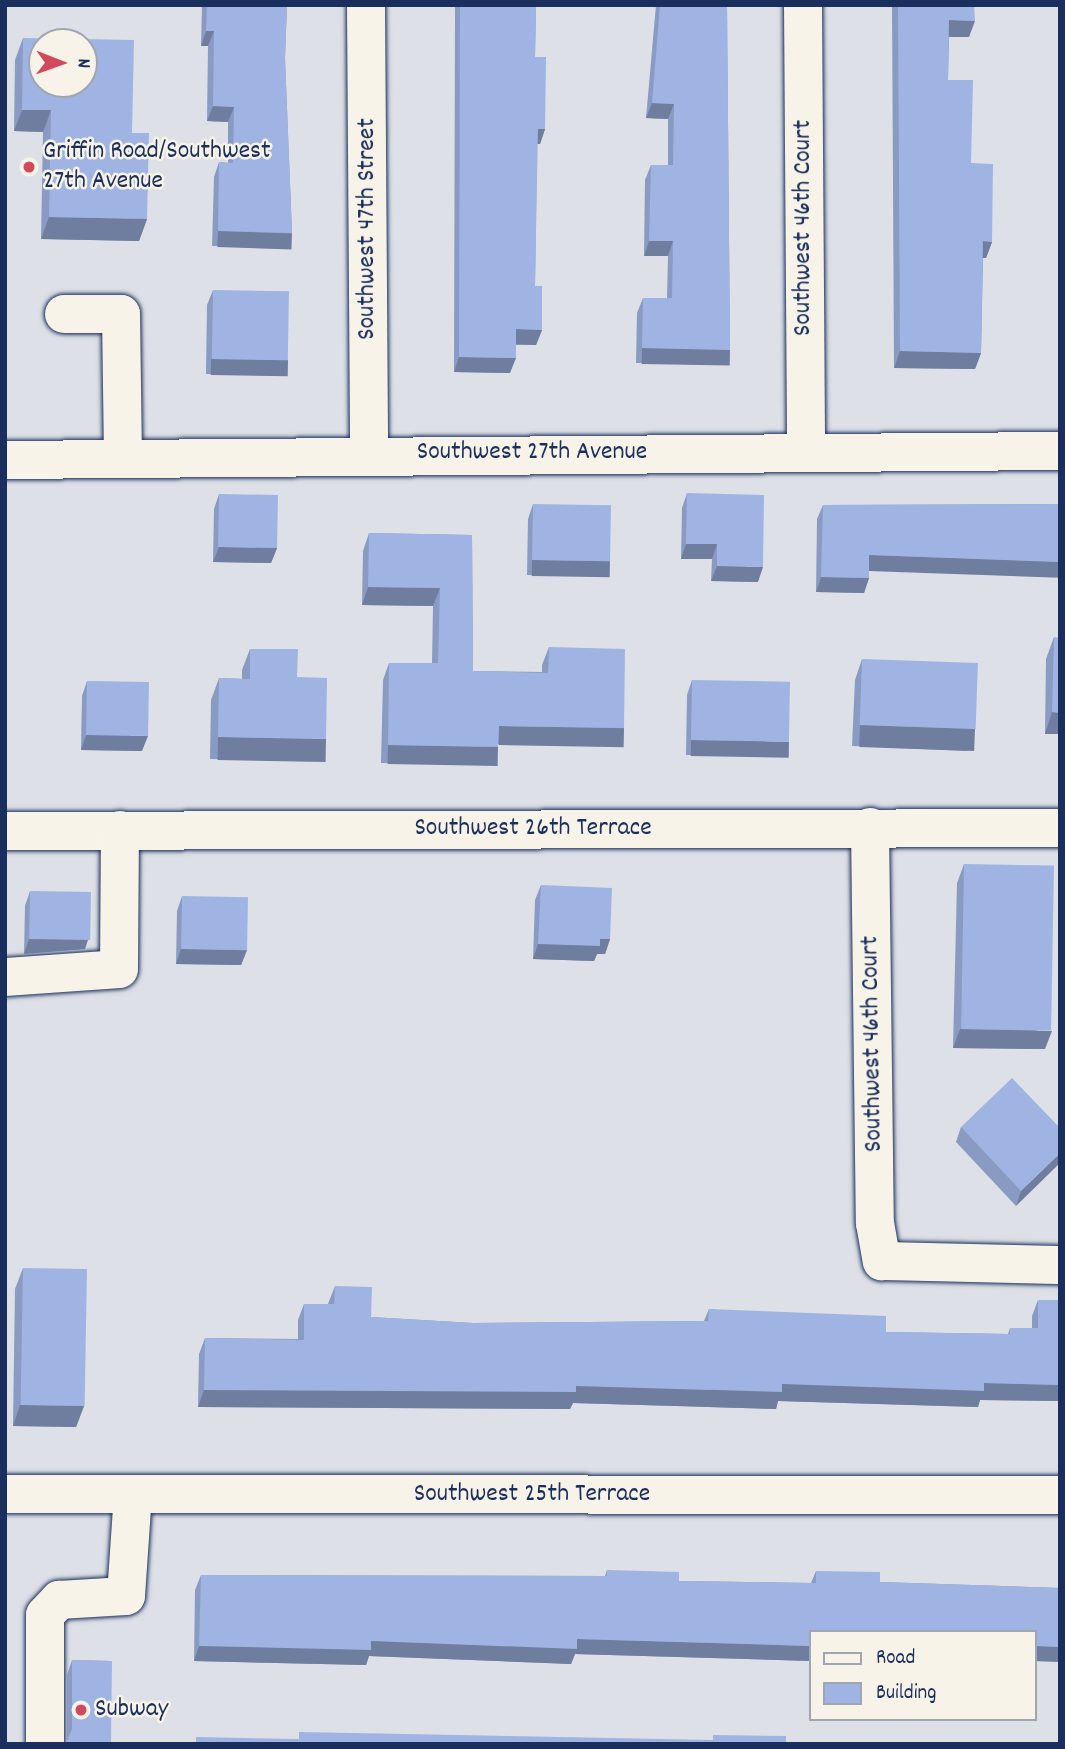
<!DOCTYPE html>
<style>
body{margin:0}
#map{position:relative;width:1065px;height:1749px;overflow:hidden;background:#dde0e6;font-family:Dekko,sans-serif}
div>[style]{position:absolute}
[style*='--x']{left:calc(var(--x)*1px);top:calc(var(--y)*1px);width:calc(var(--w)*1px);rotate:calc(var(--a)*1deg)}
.roads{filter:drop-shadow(0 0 2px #1b2f5e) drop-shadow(0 0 2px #1b2f5e)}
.minor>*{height:38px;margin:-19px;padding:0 19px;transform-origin:19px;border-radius:19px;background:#f7f3e8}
.wall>*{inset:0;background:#899bc2}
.shaded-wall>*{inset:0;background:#6f7e9e;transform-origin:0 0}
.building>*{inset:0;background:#9fb4e2;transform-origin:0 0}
.dots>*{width:19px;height:19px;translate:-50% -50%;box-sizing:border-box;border:4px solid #f7f3e8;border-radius:50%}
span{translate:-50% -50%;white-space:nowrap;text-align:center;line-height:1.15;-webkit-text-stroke:5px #f7f3e8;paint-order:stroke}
.poi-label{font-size:26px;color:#1b2f5e}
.left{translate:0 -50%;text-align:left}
.street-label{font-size:26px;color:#1b2f5e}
.frame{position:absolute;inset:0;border:7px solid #1b2f5e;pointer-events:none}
.legend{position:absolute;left:809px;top:1630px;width:228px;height:91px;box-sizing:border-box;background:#f7f3e8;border:2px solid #9fa5b1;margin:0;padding:9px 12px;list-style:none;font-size:21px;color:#1b2f5e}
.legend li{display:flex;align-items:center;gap:14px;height:35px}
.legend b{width:35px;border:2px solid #9fa5b1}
.north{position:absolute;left:28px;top:28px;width:70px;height:70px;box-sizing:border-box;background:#f7f3e8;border:2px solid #9fa5b1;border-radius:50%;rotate:91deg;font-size:19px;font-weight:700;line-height:28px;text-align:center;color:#1b2f5e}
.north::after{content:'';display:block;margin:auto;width:24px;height:32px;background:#d1495b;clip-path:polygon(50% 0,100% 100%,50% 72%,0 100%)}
</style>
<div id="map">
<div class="roads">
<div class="minor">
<div style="--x:366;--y:5;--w:448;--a:89.6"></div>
<div style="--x:803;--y:5;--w:446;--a:89.6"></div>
<div style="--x:64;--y:314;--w:57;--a:0"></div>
<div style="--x:121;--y:314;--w:144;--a:89.2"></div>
<div style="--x:5;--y:460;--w:1055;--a:-0.49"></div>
<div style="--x:870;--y:827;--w:396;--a:89.3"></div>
<div style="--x:875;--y:1223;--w:39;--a:80"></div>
<div style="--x:882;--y:1261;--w:178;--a:1.3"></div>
<div style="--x:5;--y:831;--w:1055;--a:-0.16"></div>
<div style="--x:5;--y:977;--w:114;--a:-4"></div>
<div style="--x:119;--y:969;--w:139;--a:-89.6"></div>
<div style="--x:5;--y:1494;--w:1055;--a:0.05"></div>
<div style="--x:45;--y:1744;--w:129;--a:-90"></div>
<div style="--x:45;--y:1615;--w:21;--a:-47"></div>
<div style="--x:59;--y:1600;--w:67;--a:-3.4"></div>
<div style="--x:126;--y:1596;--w:102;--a:-86.1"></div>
</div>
</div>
<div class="wall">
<div style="clip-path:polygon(202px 5px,287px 5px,285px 58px,292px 233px,287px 248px,212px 246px,214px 177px,219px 162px,228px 163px,228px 122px,207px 121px,208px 46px,201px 46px)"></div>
<div style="clip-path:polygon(455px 5px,536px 5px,535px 57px,545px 129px,540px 144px,537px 144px,535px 286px,542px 330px,536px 345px,516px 345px,510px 373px,454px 372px)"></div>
<div style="clip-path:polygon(656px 5px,727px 5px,730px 350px,724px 365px,636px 363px,637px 313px,643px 298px,667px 298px,668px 256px,644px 256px,645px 180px,651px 165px,668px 165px,668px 119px,646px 118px)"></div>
<div style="clip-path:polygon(892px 5px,974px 5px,969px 37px,949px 37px,948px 80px,992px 242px,986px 258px,983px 258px,981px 353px,975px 369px,894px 368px)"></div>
<div style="clip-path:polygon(23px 38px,132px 133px,147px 219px,139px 241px,41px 239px,43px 132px,14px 131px,15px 60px)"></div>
<div style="clip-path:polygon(1060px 153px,1060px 334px,1058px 334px)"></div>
<div style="clip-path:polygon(213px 290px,288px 360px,282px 375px,206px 374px,207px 305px)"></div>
<div style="clip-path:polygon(687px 493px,758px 582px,711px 581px,712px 559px,681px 559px,682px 508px)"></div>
<div style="clip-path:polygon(219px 494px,277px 548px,271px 563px,213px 562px,214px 509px)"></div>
<div style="clip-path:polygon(533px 504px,610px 561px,604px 576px,527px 575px,528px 519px)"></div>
<div style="clip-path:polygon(1060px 504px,1060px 577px,869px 570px,869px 578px,864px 593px,816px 592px,817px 519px,823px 505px)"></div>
<div style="clip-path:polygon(369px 533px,472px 535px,473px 671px,542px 672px,542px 665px,549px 647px,624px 728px,617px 746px,498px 744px,492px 765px,381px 763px,383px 680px,389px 663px,432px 663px,433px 606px,362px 605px,363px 551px)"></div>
<div style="clip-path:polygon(1054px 637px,1060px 734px,1045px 734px,1046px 659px)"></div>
<div style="clip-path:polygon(250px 649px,297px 677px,318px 761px,210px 759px,211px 700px,219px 678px,242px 679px,242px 670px)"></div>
<div style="clip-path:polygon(862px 659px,975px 730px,967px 751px,852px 746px,855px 680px)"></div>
<div style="clip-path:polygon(692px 680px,783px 756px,686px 755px,687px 695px)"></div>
<div style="clip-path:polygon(87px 681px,142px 751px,81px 750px,82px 696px)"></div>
<div style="clip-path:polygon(964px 864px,1045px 1049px,953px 1048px,957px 883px)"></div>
<div style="clip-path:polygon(541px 885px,610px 939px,605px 954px,597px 954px,594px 961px,533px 959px,535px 900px)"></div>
<div style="clip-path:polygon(30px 891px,85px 949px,24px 954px,25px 906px)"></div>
<div style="clip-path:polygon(182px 896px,247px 950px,241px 965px,176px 964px,177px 911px)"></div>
<div style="clip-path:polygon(961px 1127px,1060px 1128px,1016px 1206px,956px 1142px)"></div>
<div style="clip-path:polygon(23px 1268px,84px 1406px,76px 1427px,13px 1426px,15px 1289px)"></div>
<div style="clip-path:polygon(335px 1286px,371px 1317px,473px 1323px,704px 1321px,709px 1309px,886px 1332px,1008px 1334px,1010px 1328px,1032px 1328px,1032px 1316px,1038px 1300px,1060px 1300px,1060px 1401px,980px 1400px,978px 1407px,778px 1401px,776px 1409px,573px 1403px,570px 1409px,198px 1407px,199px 1354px,205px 1338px,298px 1339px,298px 1320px,304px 1304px,328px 1304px)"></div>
<div style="clip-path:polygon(607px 1570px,679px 1581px,811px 1583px,816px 1571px,880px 1582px,1060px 1588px,1060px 1662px,1035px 1661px,811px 1632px,811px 1661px,575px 1654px,571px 1664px,369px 1656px,366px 1665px,194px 1661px,195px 1590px,201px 1575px,605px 1576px)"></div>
<div style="clip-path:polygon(72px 1660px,112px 1661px,67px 1741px,67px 1675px)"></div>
</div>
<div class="shaded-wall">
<div style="clip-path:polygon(949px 20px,975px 21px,969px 37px,943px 37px)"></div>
<div style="clip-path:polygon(206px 31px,214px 31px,208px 46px,201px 46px)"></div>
<div style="clip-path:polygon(652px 103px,674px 104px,668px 119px,646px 118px)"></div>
<div style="clip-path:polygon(213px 106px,234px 107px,228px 122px,207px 121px)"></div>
<div style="clip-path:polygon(22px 110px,51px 110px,43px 132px,14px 131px)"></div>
<div style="clip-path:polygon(538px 129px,545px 129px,540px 144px,532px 144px)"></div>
<div style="clip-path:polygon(49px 217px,147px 219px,139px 241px,41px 239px)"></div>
<div style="left:218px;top:231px;width:74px;height:16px;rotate:2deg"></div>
<div style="clip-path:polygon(649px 241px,673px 241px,668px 256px,644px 256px)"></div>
<div style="clip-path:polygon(983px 241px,992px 242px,986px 258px,977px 258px)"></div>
<div style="clip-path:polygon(516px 329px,542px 330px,536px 345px,511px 344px)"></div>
<div style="left:642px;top:348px;width:88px;height:16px;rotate:1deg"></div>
<div style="clip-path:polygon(900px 351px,981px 353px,975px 369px,894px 368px)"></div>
<div style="clip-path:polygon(459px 357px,516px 358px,510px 373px,454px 372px)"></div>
<div style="left:211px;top:359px;width:77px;height:16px;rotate:1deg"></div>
<div style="clip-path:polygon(686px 544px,717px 544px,712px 559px,681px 559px)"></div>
<div style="clip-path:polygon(219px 547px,277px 548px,271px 563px,213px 562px)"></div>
<div style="left:869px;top:555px;width:191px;height:16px;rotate:2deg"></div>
<div style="left:532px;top:560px;width:78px;height:16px;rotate:1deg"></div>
<div style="clip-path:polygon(717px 566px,763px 567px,758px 582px,711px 581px)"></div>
<div style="clip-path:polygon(821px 577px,869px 578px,864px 593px,816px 592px)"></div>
<div style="clip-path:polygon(368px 587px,440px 588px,433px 606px,362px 605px)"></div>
<div style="clip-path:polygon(1052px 712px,1060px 713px,1060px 734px,1045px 734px)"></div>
<div style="left:860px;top:725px;width:115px;height:22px;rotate:2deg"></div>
<div style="left:499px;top:726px;width:125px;height:19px;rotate:1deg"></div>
<div style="clip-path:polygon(86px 735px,148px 736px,142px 751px,81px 750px)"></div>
<div style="left:218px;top:737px;width:108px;height:23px;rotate:1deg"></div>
<div style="left:691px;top:740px;width:98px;height:16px;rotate:1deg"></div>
<div style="left:388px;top:745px;width:110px;height:19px;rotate:1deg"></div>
<div style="clip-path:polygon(90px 934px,85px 949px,24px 954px,29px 939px)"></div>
<div style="clip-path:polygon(600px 939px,610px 939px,605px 954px,597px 954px,594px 961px,533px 959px,538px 944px)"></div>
<div style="clip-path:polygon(181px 949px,247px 950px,241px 965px,176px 964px)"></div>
<div style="clip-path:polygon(960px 1029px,1052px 1031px,1045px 1049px,953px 1048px)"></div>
<div style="clip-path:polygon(1060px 1153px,1060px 1163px,1016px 1206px,1021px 1191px)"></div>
<div style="clip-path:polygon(984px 1383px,1060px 1385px,1060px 1401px,980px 1400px,978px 1407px,778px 1401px,776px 1409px,573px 1403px,570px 1409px,198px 1407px,204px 1390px,782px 1384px)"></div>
<div style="clip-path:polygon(20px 1405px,84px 1406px,76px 1427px,13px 1426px)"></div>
<div style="clip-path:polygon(577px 1639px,811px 1646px,811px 1661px,575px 1654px,571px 1664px,369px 1656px,366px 1665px,194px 1661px,199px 1646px,371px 1641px)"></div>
<div style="left:1035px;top:1646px;width:25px;height:15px;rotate:2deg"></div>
</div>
<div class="building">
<div style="clip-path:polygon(207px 5px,287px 5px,285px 58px,292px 233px,218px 231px,219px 162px,233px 163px,234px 107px,213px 106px,214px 31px,206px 31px)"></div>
<div style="clip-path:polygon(460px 5px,536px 5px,535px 57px,546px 57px,545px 129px,538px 129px,535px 286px,542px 286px,542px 330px,516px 329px,516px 358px,459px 357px)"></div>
<div style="clip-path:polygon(660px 5px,727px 5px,730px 350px,642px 348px,643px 298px,672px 298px,673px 241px,649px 241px,651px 165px,673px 165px,674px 104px,652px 103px)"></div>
<div style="clip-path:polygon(898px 5px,974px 5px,975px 21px,949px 20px,948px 80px,973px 80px,971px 163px,993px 164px,992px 242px,983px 241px,981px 353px,900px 351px)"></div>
<div style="clip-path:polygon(evenodd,23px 38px,134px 40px,132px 133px,149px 133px,147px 219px,49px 217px,51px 110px,22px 110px,23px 38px,42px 42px,84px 42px,84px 84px,42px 84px,42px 42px)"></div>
<div style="left:213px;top:290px;width:76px;height:69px;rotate:1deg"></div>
<div style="clip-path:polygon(687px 493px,764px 495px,763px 567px,717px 566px,717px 544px,686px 544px)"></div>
<div style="left:219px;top:494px;width:59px;height:53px;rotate:1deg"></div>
<div style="left:533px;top:504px;width:78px;height:56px;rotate:1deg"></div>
<div style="clip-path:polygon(1060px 504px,1060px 562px,869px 555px,869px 578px,821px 577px,823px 505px)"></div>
<div style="clip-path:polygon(369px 533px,472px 535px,473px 671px,548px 673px,549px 647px,625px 649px,624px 728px,499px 726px,498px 747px,388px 745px,389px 663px,438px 663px,440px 588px,368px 587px)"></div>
<div style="clip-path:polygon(1054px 637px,1060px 638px,1060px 713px,1052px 712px)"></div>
<div style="clip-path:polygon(250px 649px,298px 649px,297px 677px,327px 678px,326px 739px,218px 737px,219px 678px,250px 679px)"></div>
<div style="left:862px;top:659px;width:116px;height:66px;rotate:2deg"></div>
<div style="left:692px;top:680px;width:98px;height:60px;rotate:1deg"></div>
<div style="left:87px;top:681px;width:62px;height:54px;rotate:1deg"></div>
<div style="left:964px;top:864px;width:90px;height:165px;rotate:1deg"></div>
<div style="clip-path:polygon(541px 885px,612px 888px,610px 939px,600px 939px,600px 946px,538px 944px)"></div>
<div style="left:30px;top:891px;width:61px;height:48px;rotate:1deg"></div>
<div style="left:182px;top:896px;width:66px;height:53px;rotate:1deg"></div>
<div style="clip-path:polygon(1012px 1078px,1060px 1128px,1060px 1153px,1021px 1191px,961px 1127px)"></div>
<div style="left:23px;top:1268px;width:64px;height:137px;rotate:1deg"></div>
<div style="clip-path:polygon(335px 1286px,372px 1287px,371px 1317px,473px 1323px,708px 1321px,709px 1309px,886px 1316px,886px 1332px,1010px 1334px,1010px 1328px,1038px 1328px,1038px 1300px,1060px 1300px,1060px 1385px,984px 1383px,984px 1391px,782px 1384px,782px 1392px,576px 1386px,576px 1392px,204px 1390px,205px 1338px,304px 1340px,304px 1304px,334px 1304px)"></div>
<div style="clip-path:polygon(607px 1570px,679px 1572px,679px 1581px,816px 1583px,816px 1571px,880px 1572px,880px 1582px,1060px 1588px,1060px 1647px,1035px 1646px,1035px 1632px,811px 1632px,811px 1646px,577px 1639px,577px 1649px,371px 1641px,371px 1650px,199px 1646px,201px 1575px,607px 1576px)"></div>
<div style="clip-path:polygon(72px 1660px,112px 1661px,111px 1744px,66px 1744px,72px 1729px)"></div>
<div style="clip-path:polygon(299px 1732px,713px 1740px,713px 1735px,786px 1736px,786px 1744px,196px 1744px,196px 1737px,299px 1739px)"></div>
</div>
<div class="dots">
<div style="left:29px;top:167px;background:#d1495b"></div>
<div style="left:81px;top:1710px;background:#d1495b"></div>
</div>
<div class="poi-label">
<span class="left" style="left:43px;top:167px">Griffin Road/Southwest<br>27th Avenue</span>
<span class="left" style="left:95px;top:1710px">Subway</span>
</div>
<div class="street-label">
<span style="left:804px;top:228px;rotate:-90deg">Southwest 46th Court</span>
<span style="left:368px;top:229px;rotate:-90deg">Southwest 47th Street</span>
<span style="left:532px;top:453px">Southwest 27th Avenue</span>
<span style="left:533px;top:829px">Southwest 26th Terrace</span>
<span style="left:873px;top:1044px;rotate:-91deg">Southwest 46th Court</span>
<span style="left:532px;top:1495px">Southwest 25th Terrace</span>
</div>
<div class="frame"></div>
<ul class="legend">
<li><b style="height:9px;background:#f7f3e8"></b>Road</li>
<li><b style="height:19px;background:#9fb4e2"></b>Building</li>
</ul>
<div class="north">N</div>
</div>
